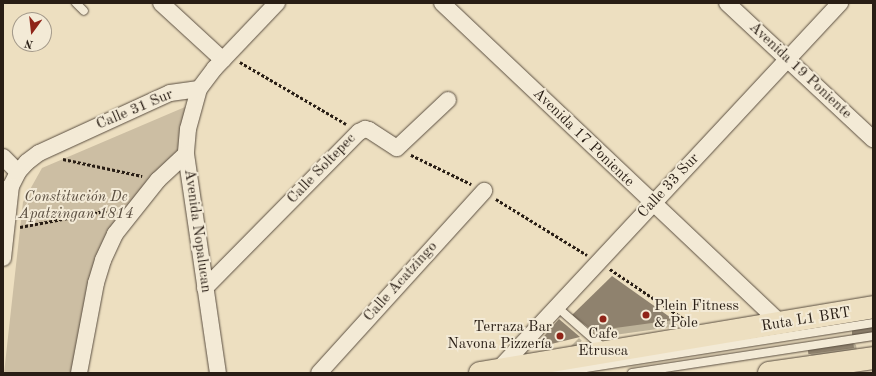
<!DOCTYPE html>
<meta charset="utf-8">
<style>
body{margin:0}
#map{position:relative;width:876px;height:376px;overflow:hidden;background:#eddfc0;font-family:"Old Standard TT",serif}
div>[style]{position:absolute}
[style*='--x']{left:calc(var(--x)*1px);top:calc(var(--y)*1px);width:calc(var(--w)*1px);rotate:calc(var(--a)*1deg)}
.green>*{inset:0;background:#ccbea3}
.shadow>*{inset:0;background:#0003;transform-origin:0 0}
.building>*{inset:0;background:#8f826e;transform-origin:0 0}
.path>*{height:2.5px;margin-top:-1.25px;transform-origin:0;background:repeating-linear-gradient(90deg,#291e15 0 3px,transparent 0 5px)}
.roads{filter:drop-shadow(0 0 1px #5a4e40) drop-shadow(0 0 1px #5a4e40)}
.lane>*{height:8px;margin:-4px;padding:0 4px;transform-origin:4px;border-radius:4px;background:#f3ead6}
.street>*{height:16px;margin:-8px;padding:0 8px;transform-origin:8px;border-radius:8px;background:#f3ead6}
.primary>*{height:22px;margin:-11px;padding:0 11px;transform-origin:11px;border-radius:11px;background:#eddfc0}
.dots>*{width:11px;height:11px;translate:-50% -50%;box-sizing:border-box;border:2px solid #f3ead6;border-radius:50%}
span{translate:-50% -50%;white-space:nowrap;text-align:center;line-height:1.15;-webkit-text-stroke:4px #f3ead6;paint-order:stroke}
.street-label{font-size:15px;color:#291e15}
.park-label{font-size:15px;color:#5a4e40;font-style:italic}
.poi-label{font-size:15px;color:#291e15}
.left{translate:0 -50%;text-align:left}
.right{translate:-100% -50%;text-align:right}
.frame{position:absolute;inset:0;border:4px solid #291e15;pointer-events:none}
.north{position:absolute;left:12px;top:12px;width:40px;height:40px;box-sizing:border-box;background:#f3ead6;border:1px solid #a29889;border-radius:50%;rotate:195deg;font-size:11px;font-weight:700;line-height:16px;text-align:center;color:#291e15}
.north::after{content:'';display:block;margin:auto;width:14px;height:18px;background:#8f2418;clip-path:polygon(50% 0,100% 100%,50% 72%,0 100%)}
</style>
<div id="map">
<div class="green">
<div style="clip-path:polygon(192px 104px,186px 146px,105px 246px,78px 373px,4px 373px,23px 202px,42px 168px)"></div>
</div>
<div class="shadow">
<div style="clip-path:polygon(612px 278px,673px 321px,679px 326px,600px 337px,574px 315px)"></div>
<div style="left:579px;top:338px;width:4px;height:36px;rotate:45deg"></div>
<div style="clip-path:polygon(853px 342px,856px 345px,857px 351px,814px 357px,810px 354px)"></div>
</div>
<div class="building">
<div style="clip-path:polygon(612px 276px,674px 320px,593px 331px,572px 315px)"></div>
<div style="clip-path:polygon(559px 319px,580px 337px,543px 346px,539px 342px)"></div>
<div style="left:873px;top:327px;width:8px;height:21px;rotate:90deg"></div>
<div style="left:853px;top:341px;width:7px;height:46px;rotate:82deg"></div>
</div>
<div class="path">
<div style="--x:240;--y:62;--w:123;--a:30.3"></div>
<div style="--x:411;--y:155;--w:67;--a:25.8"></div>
<div style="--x:63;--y:159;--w:81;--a:12.1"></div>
<div style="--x:496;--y:199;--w:107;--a:31.6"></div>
<div style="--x:20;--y:227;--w:97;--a:-10.7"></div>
<div style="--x:610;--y:269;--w:93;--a:34"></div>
</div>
<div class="roads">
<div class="lane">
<div style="--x:76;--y:3;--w:11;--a:45"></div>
<div style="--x:557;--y:307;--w:64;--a:41.2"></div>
<div style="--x:554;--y:373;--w:323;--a:-8.9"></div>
<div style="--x:632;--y:373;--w:244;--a:-8.7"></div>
</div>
<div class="street">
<div style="--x:161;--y:3;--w:84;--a:42.6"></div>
<div style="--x:442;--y:3;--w:463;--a:43.4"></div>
<div style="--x:727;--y:3;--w:200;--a:43"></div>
<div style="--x:199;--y:89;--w:41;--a:105.4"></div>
<div style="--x:188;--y:129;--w:25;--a:95"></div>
<div style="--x:186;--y:154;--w:221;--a:81.7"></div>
<div style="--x:3;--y:157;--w:21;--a:45"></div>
<div style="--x:3;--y:194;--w:11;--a:-45"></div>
<div style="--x:11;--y:186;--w:16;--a:-63"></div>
<div style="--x:18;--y:172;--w:13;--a:-48"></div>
<div style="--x:27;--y:162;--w:15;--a:-37"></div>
<div style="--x:39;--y:153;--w:144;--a:-24.6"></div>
<div style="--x:170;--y:93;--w:29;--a:-8"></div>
<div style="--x:199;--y:89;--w:26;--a:-53"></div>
<div style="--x:215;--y:68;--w:90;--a:-46.4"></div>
<div style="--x:3;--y:258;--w:72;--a:-83.7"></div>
<div style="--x:205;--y:288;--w:219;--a:-45.4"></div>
<div style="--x:359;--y:132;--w:7;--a:-27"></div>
<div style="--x:365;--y:129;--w:4;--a:14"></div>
<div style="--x:369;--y:130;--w:33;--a:33"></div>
<div style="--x:397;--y:148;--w:70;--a:-43.3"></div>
<div style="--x:498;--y:370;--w:502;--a:-47.02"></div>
<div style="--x:79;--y:373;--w:92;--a:-79.3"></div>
<div style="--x:96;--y:283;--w:24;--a:-73"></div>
<div style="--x:103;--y:260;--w:29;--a:-65"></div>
<div style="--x:115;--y:234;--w:69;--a:-51.5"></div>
<div style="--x:158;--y:180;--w:38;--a:-43"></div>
<div style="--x:319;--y:373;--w:246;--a:-47.8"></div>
</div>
<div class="primary">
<div style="--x:480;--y:373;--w:399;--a:-9.5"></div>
<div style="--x:769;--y:373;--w:105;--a:-8.2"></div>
</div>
</div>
<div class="dots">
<div style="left:646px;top:315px;background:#8f2418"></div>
<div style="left:603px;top:319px;background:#8f2418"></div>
<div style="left:560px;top:336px;background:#8f2418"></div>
</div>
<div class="street-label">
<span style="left:800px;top:71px;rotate:43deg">Avenida 19 Poniente</span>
<span style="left:135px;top:110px;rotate:-23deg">Calle 31 Sur</span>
<span style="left:583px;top:138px;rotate:44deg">Avenida 17 Poniente</span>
<span style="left:322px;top:169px;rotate:-46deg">Calle Soltepec</span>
<span style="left:669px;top:186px;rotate:-47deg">Calle 33 Sur</span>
<span style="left:197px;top:231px;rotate:82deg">Avenida Nopalucan</span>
<span style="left:401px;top:282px;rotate:-48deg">Calle Acatzingo</span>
<span style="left:806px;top:320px;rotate:-9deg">Ruta L1 BRT</span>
</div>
<div class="park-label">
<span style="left:76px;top:206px">Constitución De<br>Apatzingan 1814</span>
</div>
<div class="poi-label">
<span class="left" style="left:654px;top:315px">Plein Fitness<br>&amp; Pole</span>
<span class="right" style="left:552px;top:336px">Terraza Bar<br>Navona Pizzería</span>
<span style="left:603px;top:343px">Cafe<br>Etrusca</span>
</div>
<div class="frame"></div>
<div class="north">N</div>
</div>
